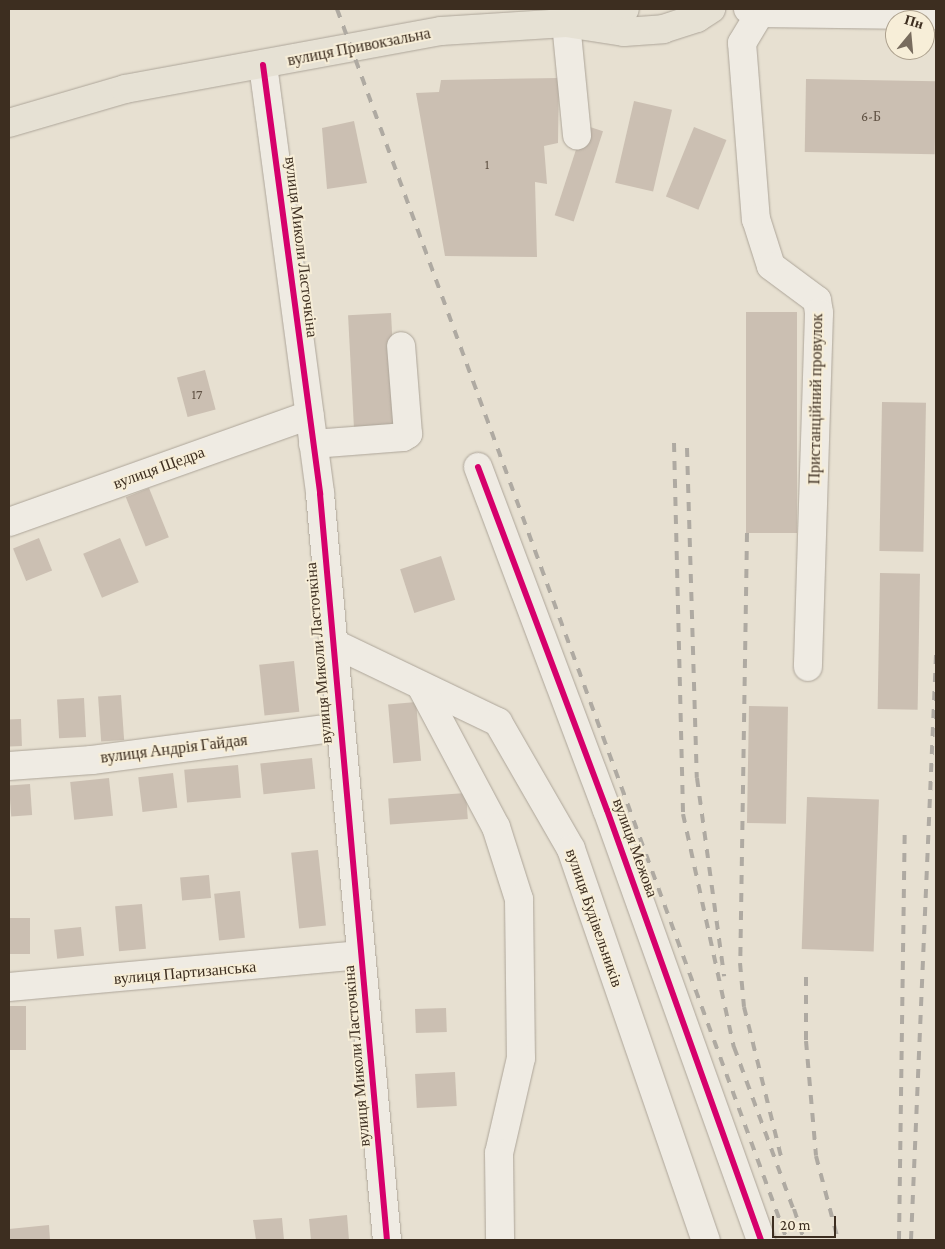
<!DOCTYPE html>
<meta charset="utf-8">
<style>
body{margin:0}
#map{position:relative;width:945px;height:1249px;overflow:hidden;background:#e7e0d1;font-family:"Crimson Pro",serif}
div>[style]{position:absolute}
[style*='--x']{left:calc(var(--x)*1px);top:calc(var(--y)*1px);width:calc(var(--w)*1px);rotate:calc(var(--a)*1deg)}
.building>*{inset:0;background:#cbbfb2;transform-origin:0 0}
.roads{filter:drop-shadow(0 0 1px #ada599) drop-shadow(0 0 1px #ada599)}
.minor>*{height:28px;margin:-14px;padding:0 14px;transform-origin:14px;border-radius:14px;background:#efebe3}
.major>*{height:28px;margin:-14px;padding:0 14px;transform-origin:14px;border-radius:14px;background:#e6e1d4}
.rail>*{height:4px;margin-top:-2px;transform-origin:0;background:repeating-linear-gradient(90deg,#afaaa2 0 9px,transparent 0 18px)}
.cycleway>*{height:6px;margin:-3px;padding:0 3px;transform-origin:3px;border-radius:3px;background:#d6006c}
span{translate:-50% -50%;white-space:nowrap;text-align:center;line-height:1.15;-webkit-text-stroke:4px #f7eed8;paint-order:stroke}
.number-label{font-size:14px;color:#605244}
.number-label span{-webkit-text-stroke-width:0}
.street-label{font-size:16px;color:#3d2e20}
.frame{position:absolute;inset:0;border:10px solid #3d2e20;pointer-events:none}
.north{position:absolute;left:885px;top:10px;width:50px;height:50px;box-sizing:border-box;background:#f7eed8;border:1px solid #ada18e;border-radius:50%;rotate:17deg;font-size:14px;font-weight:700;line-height:20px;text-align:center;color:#3d2e20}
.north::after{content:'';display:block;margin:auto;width:18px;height:22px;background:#786c5e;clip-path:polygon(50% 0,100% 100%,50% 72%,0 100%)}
.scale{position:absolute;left:772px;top:1216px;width:64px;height:22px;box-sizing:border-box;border:2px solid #3d2e20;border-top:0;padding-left:6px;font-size:15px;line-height:18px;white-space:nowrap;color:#3d2e20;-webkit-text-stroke:4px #f7eed8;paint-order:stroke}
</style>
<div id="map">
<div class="building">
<div style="clip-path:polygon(559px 78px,558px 143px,544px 146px,547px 184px,535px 182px,537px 257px,445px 256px,416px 93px,439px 92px,441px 80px)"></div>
<div style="left:806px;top:79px;width:130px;height:73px;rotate:1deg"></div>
<div style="left:634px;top:101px;width:39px;height:84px;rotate:13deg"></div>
<div style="clip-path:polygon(354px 121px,367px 183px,327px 189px,322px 128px)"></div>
<div style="left:584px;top:125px;width:20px;height:95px;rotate:18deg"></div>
<div style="left:694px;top:127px;width:35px;height:75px;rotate:22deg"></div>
<div style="left:797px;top:312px;width:221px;height:51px;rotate:90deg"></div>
<div style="left:391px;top:313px;width:117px;height:43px;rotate:87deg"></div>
<div style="left:205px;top:370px;width:41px;height:29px;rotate:75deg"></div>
<div style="left:882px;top:402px;width:44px;height:149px;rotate:1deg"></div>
<div style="left:149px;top:488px;width:53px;height:25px;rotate:68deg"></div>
<div style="left:39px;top:538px;width:35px;height:28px;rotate:68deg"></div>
<div style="left:120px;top:538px;width:48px;height:40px;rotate:67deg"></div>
<div style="left:441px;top:556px;width:46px;height:43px;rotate:72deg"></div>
<div style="left:880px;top:573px;width:40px;height:136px;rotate:1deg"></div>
<div style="left:294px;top:661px;width:51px;height:35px;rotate:84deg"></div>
<div style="left:121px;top:695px;width:45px;height:23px;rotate:86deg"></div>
<div style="left:84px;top:698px;width:39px;height:27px;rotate:87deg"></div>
<div style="left:416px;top:702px;width:59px;height:28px;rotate:85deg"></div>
<div style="left:749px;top:706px;width:39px;height:117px;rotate:1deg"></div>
<div style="left:21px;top:719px;width:27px;height:12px;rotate:88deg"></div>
<div style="left:312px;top:758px;width:31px;height:52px;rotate:84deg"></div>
<div style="left:238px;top:765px;width:33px;height:54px;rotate:85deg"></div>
<div style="left:173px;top:773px;width:35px;height:35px;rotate:83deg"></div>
<div style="left:109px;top:778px;width:38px;height:39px;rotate:84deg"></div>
<div style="left:30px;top:784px;width:31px;height:21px;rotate:86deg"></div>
<div style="left:466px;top:793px;width:26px;height:78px;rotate:86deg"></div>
<div style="left:807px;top:797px;width:72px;height:152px;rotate:2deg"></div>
<div style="left:318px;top:850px;width:76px;height:27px;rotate:84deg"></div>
<div style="left:209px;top:875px;width:23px;height:29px;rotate:85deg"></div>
<div style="left:240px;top:891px;width:47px;height:26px;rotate:84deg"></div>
<div style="left:142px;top:904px;width:45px;height:27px;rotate:85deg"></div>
<div style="left:9px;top:918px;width:21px;height:36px"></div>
<div style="left:81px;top:927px;width:29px;height:27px;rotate:84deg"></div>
<div style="left:9px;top:1006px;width:17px;height:44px"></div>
<div style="left:446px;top:1008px;width:24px;height:31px;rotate:88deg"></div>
<div style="left:455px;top:1072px;width:34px;height:40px;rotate:87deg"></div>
<div style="clip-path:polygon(347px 1215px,349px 1240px,311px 1240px,309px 1219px)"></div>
<div style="clip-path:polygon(282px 1218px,284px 1240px,256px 1240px,253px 1220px)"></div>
<div style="clip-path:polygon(49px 1225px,50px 1240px,9px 1240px,9px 1229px)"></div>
</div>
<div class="roads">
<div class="minor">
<div style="--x:748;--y:9;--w:13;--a:18"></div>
<div style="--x:760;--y:13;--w:176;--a:0.7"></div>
<div style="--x:760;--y:13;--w:35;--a:121"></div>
<div style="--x:742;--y:43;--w:177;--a:85.5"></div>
<div style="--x:756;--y:219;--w:49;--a:72.3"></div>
<div style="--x:771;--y:266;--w:57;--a:36.5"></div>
<div style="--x:817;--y:300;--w:13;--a:81"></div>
<div style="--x:819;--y:313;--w:354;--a:91.8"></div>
<div style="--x:566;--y:23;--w:113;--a:84.4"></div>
<div style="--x:263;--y:65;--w:433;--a:82.4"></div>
<div style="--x:320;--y:494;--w:749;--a:84.87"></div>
<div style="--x:313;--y:444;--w:90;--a:-4.4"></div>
<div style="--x:403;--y:437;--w:6;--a:-31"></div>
<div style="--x:408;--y:434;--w:88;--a:-94.5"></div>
<div style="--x:478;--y:467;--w:366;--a:69.4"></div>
<div style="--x:607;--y:810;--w:457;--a:70.3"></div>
<div style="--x:9;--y:522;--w:319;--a:-19.6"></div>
<div style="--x:333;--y:643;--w:183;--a:25.6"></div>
<div style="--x:498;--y:722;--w:146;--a:60.1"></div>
<div style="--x:571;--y:849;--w:414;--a:71"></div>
<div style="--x:422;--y:688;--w:157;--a:62"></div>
<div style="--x:496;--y:827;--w:76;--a:72.3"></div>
<div style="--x:519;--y:899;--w:159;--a:89.3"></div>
<div style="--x:521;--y:1058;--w:98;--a:103"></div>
<div style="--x:499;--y:1153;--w:87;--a:89.3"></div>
<div style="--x:9;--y:766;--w:83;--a:-4.1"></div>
<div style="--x:92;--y:760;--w:249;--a:-7.6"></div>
<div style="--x:9;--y:987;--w:353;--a:-5.2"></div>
</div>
<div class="major">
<div style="--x:579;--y:20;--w:47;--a:-13.4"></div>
<div style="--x:9;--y:123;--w:121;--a:-16.3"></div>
<div style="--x:125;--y:89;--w:321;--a:-10.4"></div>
<div style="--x:441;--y:31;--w:125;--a:-3.7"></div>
<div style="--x:566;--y:23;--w:59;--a:8.8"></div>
<div style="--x:624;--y:32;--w:39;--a:-4"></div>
<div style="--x:663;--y:29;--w:36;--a:-18"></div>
<div style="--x:697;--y:18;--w:17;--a:-33"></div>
</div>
</div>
<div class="rail">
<div style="--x:337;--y:9;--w:1311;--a:69.92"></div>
<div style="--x:674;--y:443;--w:371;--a:88.6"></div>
<div style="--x:683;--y:814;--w:239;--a:77.7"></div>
<div style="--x:734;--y:1047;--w:180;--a:69.9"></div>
<div style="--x:687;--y:448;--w:330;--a:88.3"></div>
<div style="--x:697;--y:778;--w:200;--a:82.2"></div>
<div style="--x:747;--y:533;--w:430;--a:90.9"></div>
<div style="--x:740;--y:963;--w:44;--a:84.8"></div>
<div style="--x:744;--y:1007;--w:159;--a:76.1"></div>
<div style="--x:806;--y:977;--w:64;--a:90"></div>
<div style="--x:806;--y:1041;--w:115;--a:85"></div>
<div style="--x:816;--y:1156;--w:87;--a:75.3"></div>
<div style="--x:794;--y:1209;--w:33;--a:72"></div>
<div style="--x:899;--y:1240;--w:412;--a:-89.2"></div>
<div style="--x:911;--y:1240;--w:586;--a:-87.55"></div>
</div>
<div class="cycleway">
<div style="--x:263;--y:65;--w:433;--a:82.4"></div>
<div style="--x:320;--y:494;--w:749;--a:84.87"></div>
<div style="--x:478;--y:467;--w:366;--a:69.4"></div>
<div style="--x:607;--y:810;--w:457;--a:70.3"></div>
</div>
<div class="number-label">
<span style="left:871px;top:116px">6-Б</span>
<span style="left:487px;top:164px">1</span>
<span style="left:197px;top:394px">17</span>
</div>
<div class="street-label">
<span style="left:359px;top:47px;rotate:-11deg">вулиця Привокзальна</span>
<span style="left:301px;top:247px;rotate:83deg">вулиця Миколи Ласточкіна</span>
<span style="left:816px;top:399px;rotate:-89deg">Пристанційний провулок</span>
<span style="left:159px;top:468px;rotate:-20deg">вулиця Щедра</span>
<span style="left:319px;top:653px;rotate:-95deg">вулиця Миколи Ласточкіна</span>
<span style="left:174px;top:749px;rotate:-7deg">вулиця Андрія Гайдая</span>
<span style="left:635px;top:848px;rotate:70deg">вулиця Межова</span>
<span style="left:594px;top:918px;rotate:71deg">вулиця Будівельників</span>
<span style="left:185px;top:973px;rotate:-5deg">вулиця Партизанська</span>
<span style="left:357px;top:1056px;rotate:-95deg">вулиця Миколи Ласточкіна</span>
</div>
<div class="frame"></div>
<div class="north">Пн</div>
<div class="scale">20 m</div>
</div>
